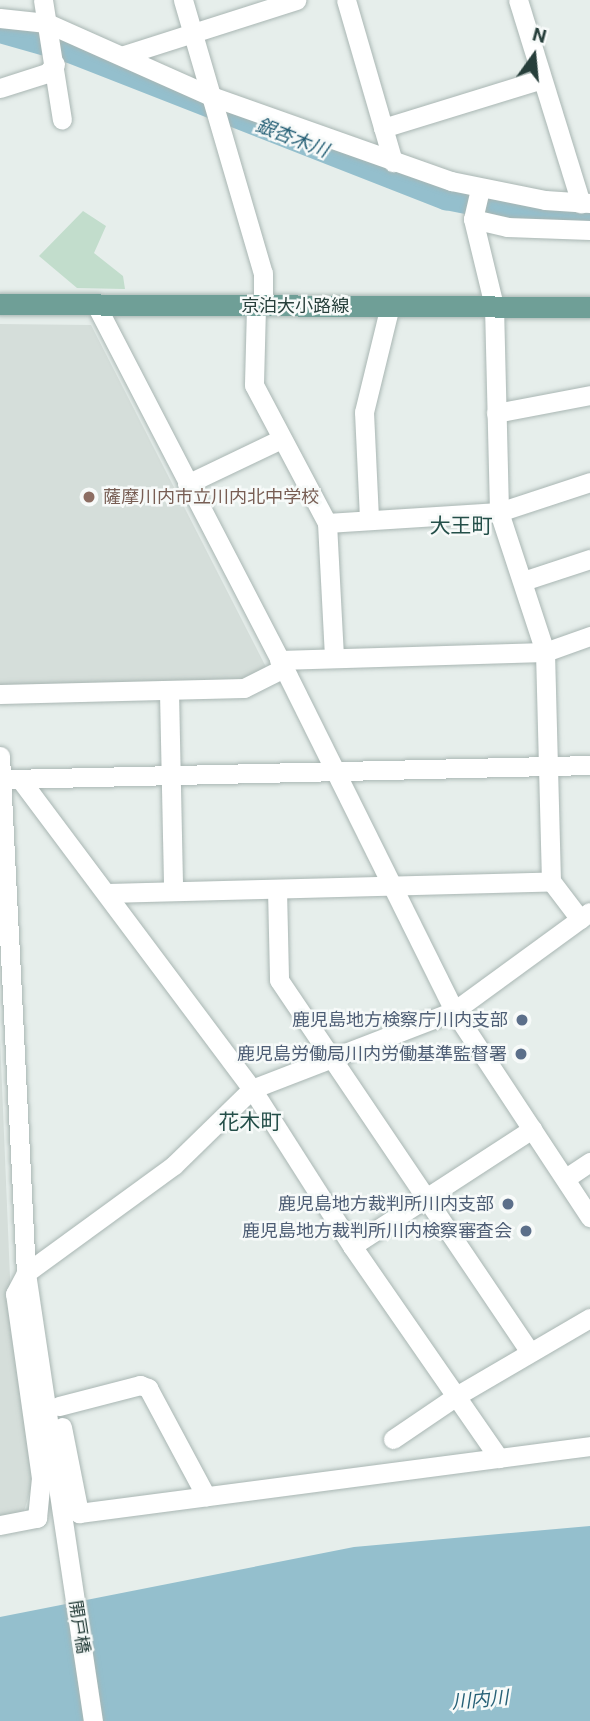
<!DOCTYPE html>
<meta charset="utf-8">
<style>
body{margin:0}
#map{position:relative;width:590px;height:1721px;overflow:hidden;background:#e6eeeb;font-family:Roboto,"Noto Sans JP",sans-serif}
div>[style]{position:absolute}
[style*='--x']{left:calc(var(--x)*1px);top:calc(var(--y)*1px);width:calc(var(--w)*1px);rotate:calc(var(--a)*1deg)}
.built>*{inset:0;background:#d5deda}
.green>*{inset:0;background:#c2ddcc}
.water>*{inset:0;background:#94bfcd}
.river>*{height:24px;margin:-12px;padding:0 12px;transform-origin:12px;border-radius:12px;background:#94bfcd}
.roads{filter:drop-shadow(0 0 2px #a9b6b3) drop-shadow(0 0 2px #a9b6b3)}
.minor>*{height:19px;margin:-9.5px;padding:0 9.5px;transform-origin:9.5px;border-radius:9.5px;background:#fff}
.major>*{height:21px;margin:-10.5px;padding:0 10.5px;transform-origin:10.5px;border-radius:10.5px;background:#6f9f97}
.dots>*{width:19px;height:19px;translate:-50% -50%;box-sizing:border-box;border:4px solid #f7faf9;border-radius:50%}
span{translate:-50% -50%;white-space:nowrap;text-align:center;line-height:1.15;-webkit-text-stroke:5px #f7faf9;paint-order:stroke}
.street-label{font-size:18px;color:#273f3b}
.education-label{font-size:18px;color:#785e54}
.left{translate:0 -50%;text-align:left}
.service-label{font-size:18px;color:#4e5e75}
.right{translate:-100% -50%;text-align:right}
.water-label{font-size:19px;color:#266076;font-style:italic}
.quarter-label{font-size:21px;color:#244f49}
.north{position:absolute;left:499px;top:21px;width:70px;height:70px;-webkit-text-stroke:5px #f7faf9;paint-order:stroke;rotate:15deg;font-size:19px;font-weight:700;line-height:28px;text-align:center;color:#273f3b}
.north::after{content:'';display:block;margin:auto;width:24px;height:32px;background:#273f3b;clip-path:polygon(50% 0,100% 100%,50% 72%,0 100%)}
</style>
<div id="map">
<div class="built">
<div style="clip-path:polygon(0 324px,91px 325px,267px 669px,245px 684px,0 689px)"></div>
<div style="clip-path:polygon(0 1038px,11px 1302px,35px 1475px,24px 1511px,0 1519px)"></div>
</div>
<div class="green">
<div style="clip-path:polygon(83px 211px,106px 226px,94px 253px,123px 276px,125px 289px,77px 288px,39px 256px)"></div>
</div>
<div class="water">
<div style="clip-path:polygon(590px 1526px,590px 1721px,0 1721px,0 1617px,354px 1547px)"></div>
</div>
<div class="river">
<div style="--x:0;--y:31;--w:73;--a:15.9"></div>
<div style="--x:70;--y:51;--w:404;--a:21.4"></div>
<div style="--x:446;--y:198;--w:88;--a:11.2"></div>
<div style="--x:532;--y:215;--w:58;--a:2"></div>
</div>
<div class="roads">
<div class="minor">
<div style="--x:43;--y:0;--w:121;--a:81"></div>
<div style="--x:183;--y:0;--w:284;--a:73.7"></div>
<div style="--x:263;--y:273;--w:33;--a:90"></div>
<div style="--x:346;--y:0;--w:169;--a:73.8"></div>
<div style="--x:518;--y:0;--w:213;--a:72.8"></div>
<div style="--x:0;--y:18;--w:47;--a:6.1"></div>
<div style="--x:47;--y:23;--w:180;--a:24"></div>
<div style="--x:211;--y:96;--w:255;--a:19.5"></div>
<div style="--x:451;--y:181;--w:96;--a:11.4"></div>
<div style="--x:545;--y:200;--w:45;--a:3.8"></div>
<div style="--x:124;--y:55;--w:181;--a:-17.7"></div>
<div style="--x:0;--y:88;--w:49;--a:-17.7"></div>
<div style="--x:47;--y:73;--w:12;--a:-48"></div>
<div style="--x:383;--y:128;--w:166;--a:-17.1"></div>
<div style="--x:480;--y:189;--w:31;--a:103"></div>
<div style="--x:473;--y:219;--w:89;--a:76.4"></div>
<div style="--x:494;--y:306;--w:206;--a:88.6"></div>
<div style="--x:499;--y:512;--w:147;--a:71.8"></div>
<div style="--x:545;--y:652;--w:229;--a:88.5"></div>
<div style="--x:551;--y:881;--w:48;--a:52.7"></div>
<div style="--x:473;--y:219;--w:35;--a:13"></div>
<div style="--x:507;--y:227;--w:83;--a:2.1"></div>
<div style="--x:96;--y:305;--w:409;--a:62.6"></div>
<div style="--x:284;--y:668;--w:383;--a:63.6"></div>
<div style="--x:454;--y:1011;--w:247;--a:56.6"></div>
<div style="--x:256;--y:307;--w:78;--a:91.5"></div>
<div style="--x:254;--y:385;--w:156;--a:62.1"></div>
<div style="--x:327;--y:523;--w:134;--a:87"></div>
<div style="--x:496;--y:413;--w:96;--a:-10.8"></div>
<div style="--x:187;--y:484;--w:104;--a:-25.6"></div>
<div style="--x:369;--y:518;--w:106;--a:-92.7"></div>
<div style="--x:364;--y:412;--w:110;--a:-76.3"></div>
<div style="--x:327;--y:523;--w:172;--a:-3.7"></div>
<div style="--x:499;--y:512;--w:96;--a:-18.2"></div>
<div style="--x:523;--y:581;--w:71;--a:-18.2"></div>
<div style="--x:279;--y:660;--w:266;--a:-1.7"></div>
<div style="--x:545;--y:652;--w:48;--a:-19.6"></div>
<div style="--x:169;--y:692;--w:198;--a:88.8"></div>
<div style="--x:0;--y:694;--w:244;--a:-1.4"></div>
<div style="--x:244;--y:688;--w:45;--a:-26.6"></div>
<div style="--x:0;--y:756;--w:518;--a:87.12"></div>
<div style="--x:26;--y:1273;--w:453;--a:81.5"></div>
<div style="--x:10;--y:779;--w:580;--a:-1.38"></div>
<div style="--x:20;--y:779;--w:387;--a:53.2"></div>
<div style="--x:252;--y:1089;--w:186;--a:57.5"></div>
<div style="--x:352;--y:1246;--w:258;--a:55.3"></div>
<div style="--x:277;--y:889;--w:91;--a:88.7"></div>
<div style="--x:279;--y:980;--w:449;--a:56"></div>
<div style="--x:107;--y:893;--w:444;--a:-1.5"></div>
<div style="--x:566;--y:1178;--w:29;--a:-34"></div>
<div style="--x:352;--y:1246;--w:215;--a:-33"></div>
<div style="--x:59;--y:1406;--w:84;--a:-14.5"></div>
<div style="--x:140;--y:1385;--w:9;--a:21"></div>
<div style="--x:148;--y:1388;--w:123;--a:61.8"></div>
<div style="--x:62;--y:1427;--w:88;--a:78.8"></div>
<div style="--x:79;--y:1513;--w:515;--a:-7.47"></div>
<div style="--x:393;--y:1439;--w:78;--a:-34.1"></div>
<div style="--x:458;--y:1395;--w:153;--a:-30.3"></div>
<div style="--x:0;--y:1525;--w:38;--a:-11"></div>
<div style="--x:37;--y:1518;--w:40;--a:-84.3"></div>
<div style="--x:41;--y:1478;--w:186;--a:-98"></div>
<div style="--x:15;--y:1294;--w:24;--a:-62"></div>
<div style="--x:26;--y:1273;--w:183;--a:-36.1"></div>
<div style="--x:174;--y:1165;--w:109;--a:-44.3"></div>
<div style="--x:252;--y:1089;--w:217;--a:-21.1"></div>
<div style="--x:454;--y:1011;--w:168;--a:-36.1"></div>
</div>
<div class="major">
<div style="--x:0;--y:304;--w:590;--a:0.29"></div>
</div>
</div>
<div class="dots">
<div style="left:89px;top:497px;background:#8d6e63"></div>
<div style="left:522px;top:1020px;background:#5c6f8a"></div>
<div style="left:521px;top:1054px;background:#5c6f8a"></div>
<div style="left:508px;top:1204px;background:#5c6f8a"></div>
<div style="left:526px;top:1231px;background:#5c6f8a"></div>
</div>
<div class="street-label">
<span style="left:295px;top:306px">京泊大小路線</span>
<span style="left:79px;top:1627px;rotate:81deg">開戸橋</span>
</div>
<div class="education-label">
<span class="left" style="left:103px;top:497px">薩摩川内市立川内北中学校</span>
</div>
<div class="service-label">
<span class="right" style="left:508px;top:1020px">鹿児島地方検察庁川内支部</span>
<span class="right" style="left:507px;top:1054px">鹿児島労働局川内労働基準監督署</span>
<span class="right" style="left:494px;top:1204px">鹿児島地方裁判所川内支部</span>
<span class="right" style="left:512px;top:1231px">鹿児島地方裁判所川内検察審査会</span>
</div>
<div class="water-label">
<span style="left:292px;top:138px;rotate:21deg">銀杏木川</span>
<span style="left:480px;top:1700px;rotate:-5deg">川内川</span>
</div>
<div class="quarter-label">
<span style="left:461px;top:526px">大王町</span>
<span style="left:250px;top:1122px">花木町</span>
</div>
<div class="north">N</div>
</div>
